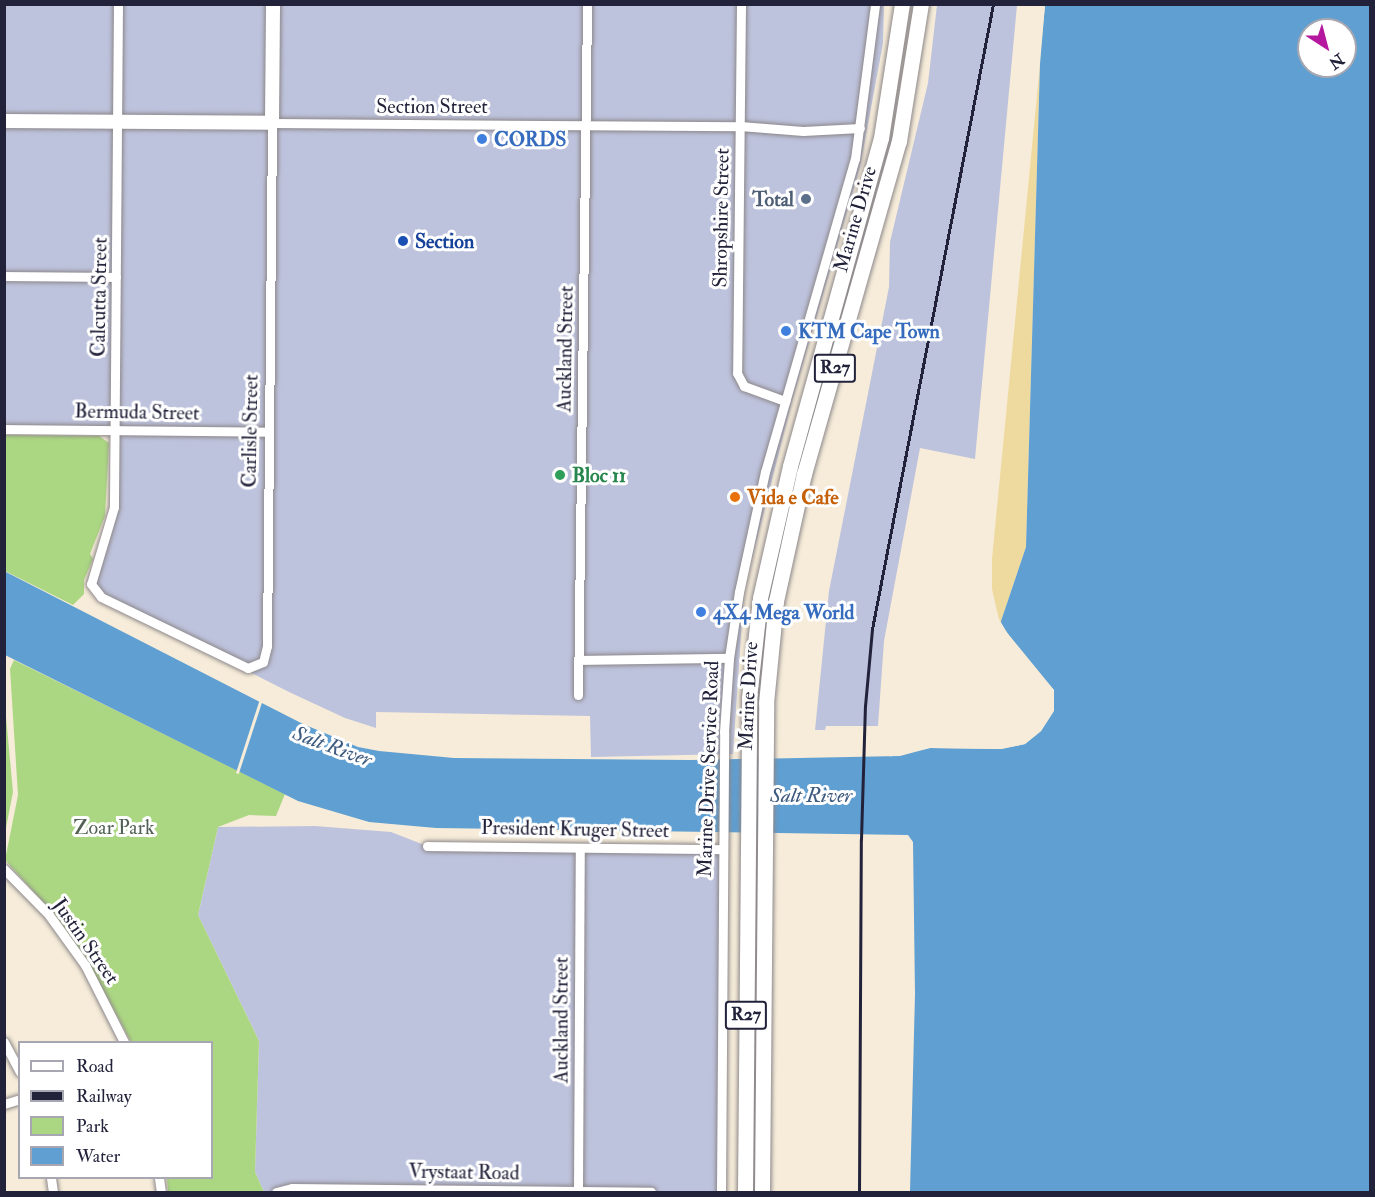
<!DOCTYPE html>
<style>
body{margin:0}
#map{position:relative;width:1375px;height:1197px;overflow:hidden;background:#f6ecd9;font-family:"IM FELL Double Pica",serif}
div>[style]{position:absolute}
[style*='--x']{left:calc(var(--x)*1px);top:calc(var(--y)*1px);width:calc(var(--w)*1px);rotate:calc(var(--a)*1deg)}
.industrial>*{inset:0;background:#bec3dd}
.green>*{inset:0;background:#acd782}
.sand>*{inset:0;background:#eeda9e}
.water>*{inset:0;background:#5f9fd2}
.pier>*{inset:0;background:#f6ecd9;transform-origin:0 0}
.roads{filter:drop-shadow(0 0 2px #8c878a) drop-shadow(0 0 2px #8c878a)}
.street>*{height:9px;margin:-4.5px;padding:0 4.5px;transform-origin:4.5px;border-radius:4.5px;background:#fff}
.secondary>*{height:14px;margin:-7px;padding:0 7px;transform-origin:7px;border-radius:7px;background:#fff}
.primary>*{height:15px;margin:-7.5px;padding:0 7.5px;transform-origin:7.5px;border-radius:7.5px;background:#fff}
.rail>*{height:3px;margin:-1.5px;padding:0 1.5px;transform-origin:1.5px;border-radius:1.5px;background:#22223b}
.dots>*{width:16px;height:16px;translate:-50% -50%;box-sizing:border-box;border:3px solid #fff;border-radius:50%}
span{translate:-50% -50%;white-space:nowrap;text-align:center;line-height:1.15;-webkit-text-stroke:6px #fff;paint-order:stroke}
.shield-label span{padding:2px 4px;background:#fff;border:2px solid;border-radius:4px;-webkit-text-stroke-width:0}
.shield-label{font-size:18px;color:#22223b;font-weight:700}
.street-label{font-size:20px;color:#22223b}
.shop-label{font-size:20px;color:#366cbe;font-weight:700}
.left{translate:0 -50%;text-align:left}
.service-label{font-size:20px;color:#4e5e75;font-weight:700}
.right{translate:-100% -50%;text-align:right}
.transit-label{font-size:20px;color:#164399;font-weight:700}
.leisure-label{font-size:20px;color:#27864d;font-weight:700}
.food-label{font-size:20px;color:#c56008;font-weight:700}
.park-label{font-size:20px;color:#526154}
.water-label{font-size:21px;color:#3d5a7f;font-style:italic}
.frame{position:absolute;inset:0;border:6px solid #22223b;pointer-events:none}
.legend{position:absolute;left:18px;top:1041px;width:195px;height:138px;box-sizing:border-box;background:#fff;border:2px solid #a7a7b1;margin:0;padding:8px 10px;list-style:none;font-size:18px;color:#22223b}
.legend li{display:flex;align-items:center;gap:12px;height:30px}
.legend b{width:30px;border:2px solid #a7a7b1}
.north{position:absolute;left:1297px;top:18px;width:60px;height:60px;box-sizing:border-box;background:#fff;border:2px solid #a7a7b1;border-radius:50%;rotate:144deg;font-size:16px;font-weight:700;line-height:24px;text-align:center;color:#22223b}
.north::after{content:'';display:block;margin:auto;width:21px;height:27px;background:#b5179e;clip-path:polygon(50% 0,100% 100%,50% 72%,0 100%)}
</style>
<div id="map">
<div class="industrial">
<div style="clip-path:polygon(5px 5px,884px 5px,883px 43px,860px 167px,792px 401px,744px 590px,733px 754px,591px 757px,590px 716px,376px 712px,376px 728px,345px 718px,289px 692px,101px 596px,92px 587px,114px 516px,115px 429px,5px 428px)"></div>
<div style="clip-path:polygon(937px 5px,1017px 5px,975px 459px,920px 448px,884px 641px,878px 726px,826px 726px,825px 730px,815px 730px,829px 591px,889px 287px,890px 242px,928px 83px)"></div>
<div style="clip-path:polygon(315px 826px,391px 832px,427px 846px,723px 849px,721px 1192px,264px 1192px,255px 1172px,259px 1041px,198px 915px,218px 827px)"></div>
</div>
<div class="green">
<div style="clip-path:polygon(4px 435px,99px 436px,109px 443px,105px 516px,90px 554px,93px 559px,84px 580px,84px 594px,73px 605px,5px 571px)"></div>
<div style="clip-path:polygon(14px 660px,285px 794px,276px 816px,249px 815px,218px 827px,198px 915px,259px 1041px,255px 1172px,264px 1192px,168px 1192px,167px 1178px,212px 1178px,212px 1042px,131px 1042px,88px 961px,56px 916px,5px 860px,18px 795px,10px 669px)"></div>
<div style="clip-path:polygon(4px 695px,13px 792px,5px 833px,4px 833px)"></div>
</div>
<div class="sand">
<div style="clip-path:polygon(1040px 64px,1026px 547px,1000px 624px,992px 589px,992px 559px)"></div>
</div>
<div class="water">
<div style="clip-path:polygon(evenodd,1045px 5px,1370px 5px,1370px 1192px,910px 1192px,915px 994px,913px 842px,908px 835px,436px 828px,369px 822px,298px 801px,5px 655px,4px 571px,303px 724px,358px 747px,379px 751px,454px 758px,691px 760px,900px 756px,930px 748px,1001px 749px,1025px 744px,1041px 731px,1053px 712px,1054px 690px,1000px 624px,1026px 547px,1040px 64px,1045px 5px,1309px 30px,1345px 30px,1345px 66px,1309px 66px,1309px 30px)"></div>
</div>
<div class="pier">
<div style="clip-path:polygon(1042px 4px,1045px 5px,1035px 109px,1037px 64px)"></div>
<div style="clip-path:polygon(999px 619px,1018px 651px,1054px 690px,1054px 711px,1041px 731px,1025px 744px,1001px 749px,930px 748px,888px 757px,930px 745px,1001px 746px,1023px 741px,1039px 729px,1051px 711px,1051px 691px,1016px 652px,998px 626px)"></div>
<div style="left:260px;top:699px;width:3px;height:78px;rotate:18deg"></div>
</div>
<div class="roads">
<div class="street">
<div style="--x:118;--y:4;--w:503;--a:90.46"></div>
<div style="--x:114;--y:507;--w:80;--a:106.6"></div>
<div style="--x:91;--y:584;--w:16;--a:52"></div>
<div style="--x:101;--y:597;--w:163;--a:25.8"></div>
<div style="--x:248;--y:668;--w:16;--a:-22"></div>
<div style="--x:263;--y:662;--w:16;--a:-76"></div>
<div style="--x:267;--y:646;--w:523;--a:-89.45"></div>
<div style="--x:272;--y:123;--w:468;--a:0.4"></div>
<div style="--x:740;--y:126;--w:63;--a:4.5"></div>
<div style="--x:803;--y:131;--w:57;--a:-3"></div>
<div style="--x:741;--y:4;--w:369;--a:90.6"></div>
<div style="--x:737;--y:373;--w:15;--a:62"></div>
<div style="--x:744;--y:386;--w:44;--a:20.1"></div>
<div style="--x:4;--y:276;--w:112;--a:0.5"></div>
<div style="--x:4;--y:429;--w:265;--a:0.6"></div>
<div style="--x:580;--y:660;--w:149;--a:-0.8"></div>
<div style="--x:578;--y:695;--w:691;--a:-89.25"></div>
<div style="--x:427;--y:846;--w:296;--a:0.6"></div>
<div style="--x:4;--y:869;--w:64;--a:45.6"></div>
<div style="--x:49;--y:915;--w:62;--a:54.2"></div>
<div style="--x:85;--y:965;--w:86;--a:63.1"></div>
<div style="--x:4;--y:1042;--w:34;--a:62"></div>
<div style="--x:4;--y:1104;--w:17;--a:-17"></div>
<div style="--x:51;--y:1178;--w:14;--a:82"></div>
<div style="--x:159;--y:1178;--w:14;--a:82"></div>
<div style="--x:276;--y:1192;--w:16;--a:-14"></div>
<div style="--x:292;--y:1188;--w:359;--a:0.6"></div>
<div style="--x:578;--y:1192;--w:344;--a:-89.7"></div>
<div style="--x:721;--y:1192;--w:460;--a:-89.6"></div>
<div style="--x:724;--y:732;--w:74;--a:-86.1"></div>
<div style="--x:729;--y:658;--w:67;--a:-81.4"></div>
<div style="--x:739;--y:592;--w:123;--a:-77.8"></div>
<div style="--x:765;--y:472;--w:326;--a:-74"></div>
<div style="--x:855;--y:159;--w:156;--a:-82.6"></div>
</div>
<div class="secondary">
<div style="--x:4;--y:121;--w:268;--a:0.4"></div>
<div style="--x:272;--y:123;--w:119;--a:-89.5"></div>
</div>
<div class="primary">
<div style="--x:745;--y:1192;--w:494;--a:-89.5"></div>
<div style="--x:749;--y:698;--w:101;--a:-83.7"></div>
<div style="--x:760;--y:598;--w:135;--a:-77.2"></div>
<div style="--x:790;--y:466;--w:340;--a:-74.5"></div>
<div style="--x:881;--y:138;--w:136;--a:-81.1"></div>
<div style="--x:762;--y:1192;--w:489;--a:-89.5"></div>
<div style="--x:766;--y:703;--w:102;--a:-84.4"></div>
<div style="--x:776;--y:601;--w:130;--a:-77.6"></div>
<div style="--x:804;--y:474;--w:346;--a:-74.1"></div>
<div style="--x:899;--y:141;--w:139;--a:-80.9"></div>
</div>
</div>
<div class="rail">
<div style="--x:859;--y:1192;--w:353;--a:-89.7"></div>
<div style="--x:861;--y:839;--w:133;--a:-88.3"></div>
<div style="--x:865;--y:706;--w:77;--a:-84.8"></div>
<div style="--x:872;--y:629;--w:637;--a:-79.04"></div>
</div>
<div class="dots">
<div style="left:482px;top:139px;background:#3f7fe0"></div>
<div style="left:806px;top:199px;background:#5c6f8a"></div>
<div style="left:403px;top:241px;background:#1a4fb4"></div>
<div style="left:786px;top:331px;background:#3f7fe0"></div>
<div style="left:560px;top:475px;background:#2e9e5b"></div>
<div style="left:735px;top:497px;background:#e8710a"></div>
<div style="left:701px;top:612px;background:#3f7fe0"></div>
</div>
<div class="shield-label">
<span style="left:835px;top:368px">R27</span>
<span style="left:746px;top:1015px">R27</span>
</div>
<div class="street-label">
<span style="left:432px;top:106px">Section Street</span>
<span style="left:721px;top:218px;rotate:-89deg">Shropshire Street</span>
<span style="left:855px;top:219px;rotate:-74deg">Marine Drive</span>
<span style="left:99px;top:297px;rotate:-89deg">Calcutta Street</span>
<span style="left:565px;top:349px;rotate:-89deg">Auckland Street</span>
<span style="left:137px;top:412px;rotate:1deg">Bermuda Street</span>
<span style="left:250px;top:431px;rotate:-89deg">Carlisle Street</span>
<span style="left:748px;top:696px;rotate:-87deg">Marine Drive</span>
<span style="left:708px;top:769px;rotate:-88deg">Marine Drive Service Road</span>
<span style="left:575px;top:829px;rotate:1deg">President Kruger Street</span>
<span style="left:86px;top:941px;rotate:55deg">Justin Street</span>
<span style="left:561px;top:1020px;rotate:-90deg">Auckland Street</span>
<span style="left:464px;top:1172px;rotate:1deg">Vrystaat Road</span>
</div>
<div class="shop-label">
<span class="left" style="left:494px;top:139px">CORDS</span>
<span class="left" style="left:798px;top:331px">KTM Cape Town</span>
<span class="left" style="left:713px;top:612px">4X4 Mega World</span>
</div>
<div class="service-label">
<span class="right" style="left:794px;top:199px">Total</span>
</div>
<div class="transit-label">
<span class="left" style="left:415px;top:241px">Section</span>
</div>
<div class="leisure-label">
<span class="left" style="left:572px;top:475px">Bloc 11</span>
</div>
<div class="food-label">
<span class="left" style="left:747px;top:497px">Vida e Cafe</span>
</div>
<div class="park-label">
<span style="left:114px;top:827px">Zoar Park</span>
</div>
<div class="water-label">
<span style="left:332px;top:747px;rotate:20deg">Salt River</span>
<span style="left:811px;top:796px">Salt River</span>
</div>
<div class="frame"></div>
<ul class="legend">
<li><b style="height:8px;background:#fff"></b>Road</li>
<li><b style="height:8px;background:#22223b"></b>Railway</li>
<li><b style="height:16px;background:#acd782"></b>Park</li>
<li><b style="height:16px;background:#5f9fd2"></b>Water</li>
</ul>
<div class="north">N</div>
</div>
